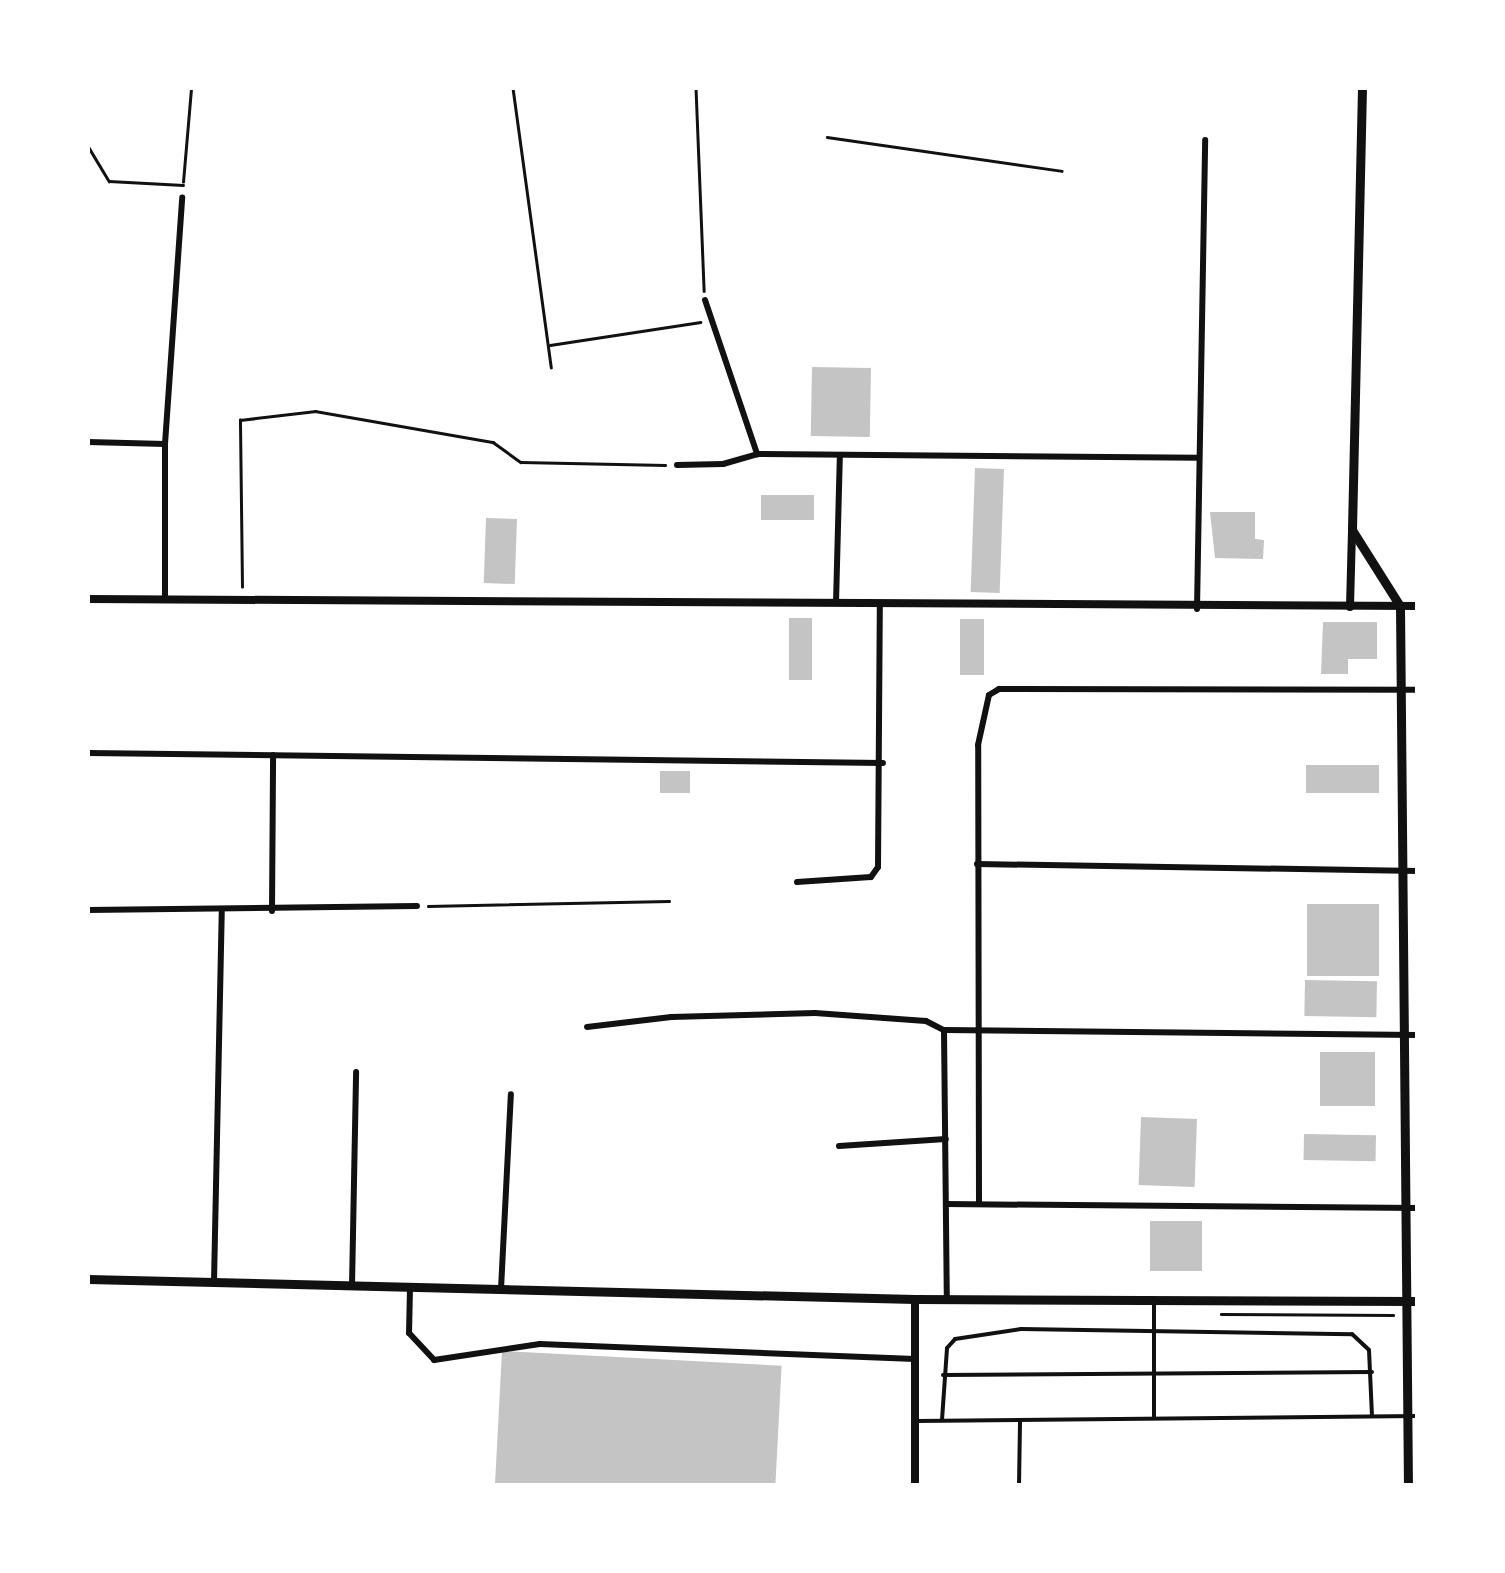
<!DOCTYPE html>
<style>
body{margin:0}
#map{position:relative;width:1505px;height:1573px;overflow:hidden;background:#fff;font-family:"Fira Sans",sans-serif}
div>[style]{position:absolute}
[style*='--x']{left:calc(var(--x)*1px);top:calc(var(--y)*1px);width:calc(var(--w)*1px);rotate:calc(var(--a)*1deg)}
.building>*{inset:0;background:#c4c4c4;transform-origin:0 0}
.path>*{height:2.5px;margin:-1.25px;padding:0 1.25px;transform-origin:1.25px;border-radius:1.25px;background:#111}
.service>*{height:4px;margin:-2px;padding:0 2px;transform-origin:2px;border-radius:2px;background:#111}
.minor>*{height:6px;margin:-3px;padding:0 3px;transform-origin:3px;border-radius:3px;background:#111}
.tertiary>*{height:8px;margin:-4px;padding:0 4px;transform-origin:4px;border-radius:4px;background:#111}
.secondary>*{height:9px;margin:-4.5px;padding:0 4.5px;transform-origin:4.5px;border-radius:4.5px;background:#111}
span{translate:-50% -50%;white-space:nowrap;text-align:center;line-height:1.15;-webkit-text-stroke:10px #fff;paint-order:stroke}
.frame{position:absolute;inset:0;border:90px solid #fff;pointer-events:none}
</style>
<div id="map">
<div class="building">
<div style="left:812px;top:367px;width:59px;height:69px;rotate:1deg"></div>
<div style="left:975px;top:468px;width:29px;height:124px;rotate:2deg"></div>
<div style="left:814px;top:495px;width:25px;height:53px;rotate:90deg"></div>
<div style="clip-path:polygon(1210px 512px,1255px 512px,1255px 539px,1264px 540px,1263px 559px,1215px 558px)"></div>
<div style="left:486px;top:518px;width:31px;height:65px;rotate:2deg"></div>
<div style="left:789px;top:618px;width:23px;height:62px"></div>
<div style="left:960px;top:619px;width:24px;height:56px"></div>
<div style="clip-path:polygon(1323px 622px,1377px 622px,1377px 659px,1348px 659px,1348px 674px,1321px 674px)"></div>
<div style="left:1306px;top:765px;width:73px;height:28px"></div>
<div style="left:660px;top:771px;width:30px;height:22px"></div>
<div style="left:1307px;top:904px;width:72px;height:72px"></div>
<div style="left:1305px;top:980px;width:72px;height:36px;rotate:1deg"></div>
<div style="left:1320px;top:1052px;width:55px;height:54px"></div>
<div style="left:1141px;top:1117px;width:56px;height:68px;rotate:2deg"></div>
<div style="left:1304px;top:1134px;width:72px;height:26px;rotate:1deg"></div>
<div style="left:1150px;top:1221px;width:52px;height:50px"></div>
<div style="left:502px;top:1351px;width:280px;height:135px;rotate:3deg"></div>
</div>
<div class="path">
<div style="--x:513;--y:88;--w:282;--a:82.2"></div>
<div style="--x:696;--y:88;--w:203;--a:87.7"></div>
<div style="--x:827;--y:137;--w:237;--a:8.2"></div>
<div style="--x:88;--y:146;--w:41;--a:59"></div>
<div style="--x:109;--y:181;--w:74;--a:3.1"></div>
<div style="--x:183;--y:182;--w:94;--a:-85.1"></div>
<div style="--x:550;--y:345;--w:152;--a:-8.7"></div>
<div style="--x:242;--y:587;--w:167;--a:-90.7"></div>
<div style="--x:240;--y:420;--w:76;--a:-6.8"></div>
<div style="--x:315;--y:411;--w:181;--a:9.9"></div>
<div style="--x:493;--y:442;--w:34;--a:36"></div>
<div style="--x:521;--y:462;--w:144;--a:1.2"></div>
<div style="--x:428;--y:906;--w:241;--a:-1.2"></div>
<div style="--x:1221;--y:1314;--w:172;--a:0.3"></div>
</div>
<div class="service">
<div style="--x:943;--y:1375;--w:429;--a:-0.4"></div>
<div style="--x:1154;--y:1418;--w:118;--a:-90"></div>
<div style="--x:942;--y:1420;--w:72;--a:-86"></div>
<div style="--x:947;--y:1348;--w:12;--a:-48"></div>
<div style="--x:955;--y:1339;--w:67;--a:-8.6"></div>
<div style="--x:1021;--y:1329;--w:331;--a:0.9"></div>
<div style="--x:1352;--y:1334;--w:23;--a:43"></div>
<div style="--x:1369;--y:1350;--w:66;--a:87.4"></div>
<div style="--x:917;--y:1421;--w:501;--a:-0.57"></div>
<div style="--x:1019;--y:1486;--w:66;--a:-89.1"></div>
</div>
<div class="minor">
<div style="--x:705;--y:300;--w:163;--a:71.3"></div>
<div style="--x:88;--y:442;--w:77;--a:1.5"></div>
<div style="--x:677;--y:465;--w:46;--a:-1.2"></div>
<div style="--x:723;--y:464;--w:35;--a:-16"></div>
<div style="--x:757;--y:454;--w:442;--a:0.5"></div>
<div style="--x:165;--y:599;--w:155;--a:-90"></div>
<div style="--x:165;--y:444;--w:247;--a:-86"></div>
<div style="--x:836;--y:603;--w:148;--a:-88.5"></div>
<div style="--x:1197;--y:609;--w:469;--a:-89"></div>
<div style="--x:88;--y:753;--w:795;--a:0.72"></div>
<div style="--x:977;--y:864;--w:441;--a:0.9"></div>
<div style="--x:797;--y:882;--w:74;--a:-3.9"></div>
<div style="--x:871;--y:877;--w:12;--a:-55"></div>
<div style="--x:878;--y:867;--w:261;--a:-89.6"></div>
<div style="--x:88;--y:910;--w:329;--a:-0.7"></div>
<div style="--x:272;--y:911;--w:156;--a:-89.6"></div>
<div style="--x:587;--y:1027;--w:85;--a:-6.8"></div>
<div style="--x:671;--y:1017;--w:144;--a:-1.6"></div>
<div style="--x:815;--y:1013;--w:111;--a:4.1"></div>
<div style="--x:926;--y:1021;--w:20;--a:27"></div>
<div style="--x:944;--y:1030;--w:474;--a:0.6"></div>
<div style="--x:944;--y:1030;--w:270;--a:89.4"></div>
<div style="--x:839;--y:1146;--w:107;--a:-3.7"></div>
<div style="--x:979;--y:1203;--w:458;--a:-90.1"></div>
<div style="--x:978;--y:745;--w:51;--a:-77.6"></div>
<div style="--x:989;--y:695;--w:12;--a:-31"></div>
<div style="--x:999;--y:689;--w:419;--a:0.1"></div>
<div style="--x:946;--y:1204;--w:472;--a:0.5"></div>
<div style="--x:214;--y:1282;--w:370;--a:-88.8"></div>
<div style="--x:352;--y:1286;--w:214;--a:-88.9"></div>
<div style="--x:410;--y:1287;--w:46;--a:91.2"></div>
<div style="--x:409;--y:1333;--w:37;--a:47"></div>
<div style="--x:434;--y:1360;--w:107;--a:-8.6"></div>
<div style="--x:540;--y:1344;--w:375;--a:2.3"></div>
<div style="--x:501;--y:1289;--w:195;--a:-87.1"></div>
</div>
<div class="tertiary">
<div style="--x:88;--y:599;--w:1330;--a:0.3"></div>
<div style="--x:1350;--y:607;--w:76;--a:-88.5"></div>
<div style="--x:915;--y:1486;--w:187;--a:-90"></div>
</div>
<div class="secondary">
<div style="--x:1362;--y:88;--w:442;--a:91.3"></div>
<div style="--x:1352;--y:530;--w:90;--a:57.7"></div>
<div style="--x:1400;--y:606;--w:880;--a:89.48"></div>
<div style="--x:88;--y:1279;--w:827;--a:1.39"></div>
<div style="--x:915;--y:1299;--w:503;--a:0.23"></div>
</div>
<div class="frame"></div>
</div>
